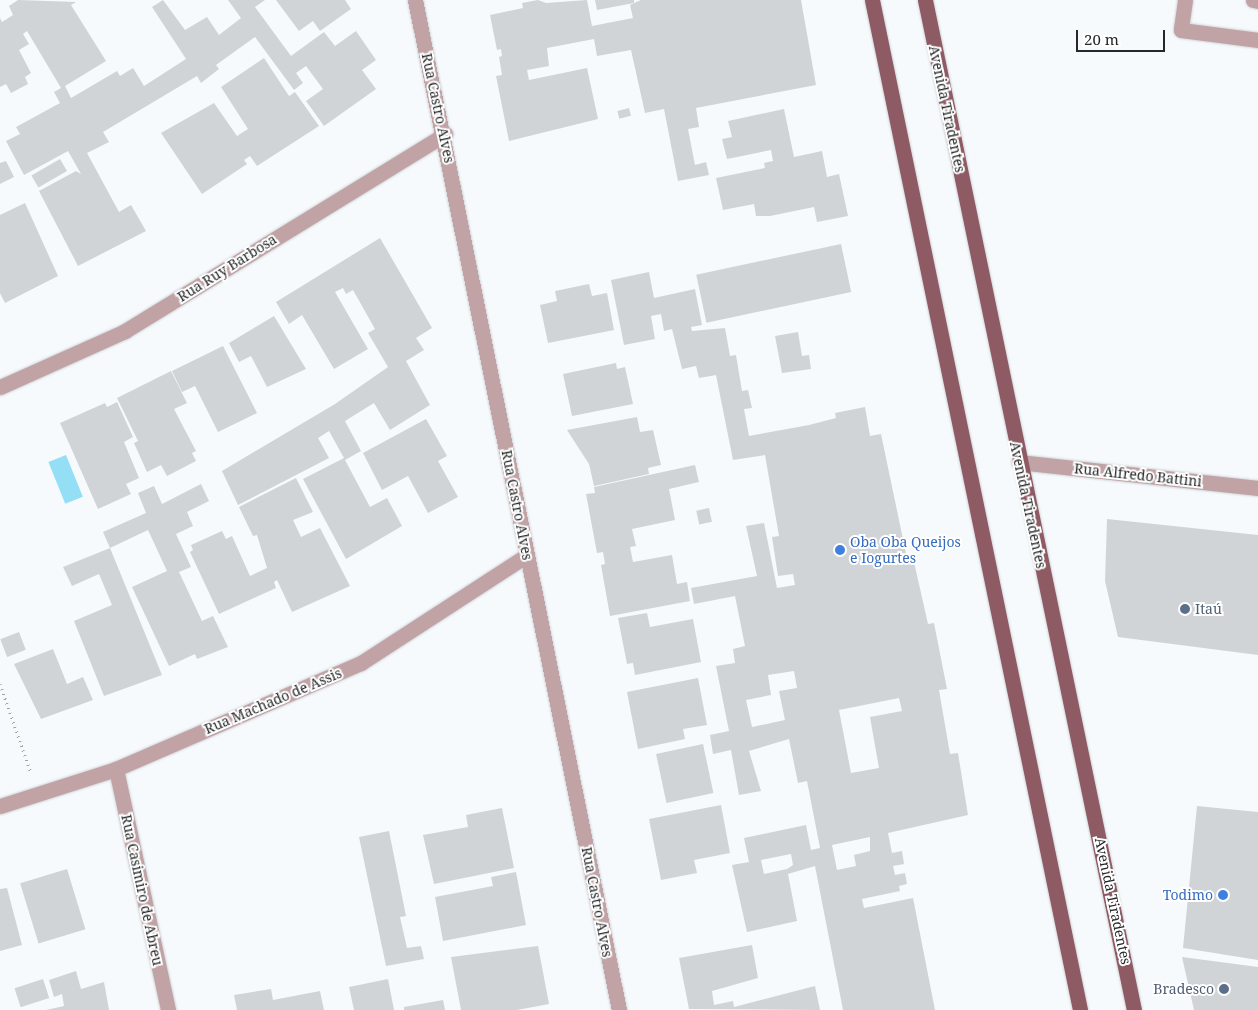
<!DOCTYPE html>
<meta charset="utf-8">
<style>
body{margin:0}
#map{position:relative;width:1258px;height:1010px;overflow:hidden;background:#f6fafd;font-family:"Noto Serif",serif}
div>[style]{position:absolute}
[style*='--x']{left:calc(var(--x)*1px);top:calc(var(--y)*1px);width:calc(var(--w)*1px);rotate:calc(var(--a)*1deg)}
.water>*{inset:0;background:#94def6;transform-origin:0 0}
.building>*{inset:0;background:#d0d4d6;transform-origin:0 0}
.path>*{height:3px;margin-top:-1.5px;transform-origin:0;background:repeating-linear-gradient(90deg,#a0a3a5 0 1px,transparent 0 5px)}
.roads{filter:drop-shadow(0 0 1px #d0d4d7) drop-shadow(0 0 1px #d0d4d7)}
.minor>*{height:15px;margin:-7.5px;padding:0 7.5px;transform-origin:7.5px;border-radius:7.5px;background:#c1a3a6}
.major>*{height:15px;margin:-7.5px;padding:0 7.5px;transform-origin:7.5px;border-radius:7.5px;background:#8e5a63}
.dots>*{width:14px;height:14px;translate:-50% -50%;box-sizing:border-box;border:2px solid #fff;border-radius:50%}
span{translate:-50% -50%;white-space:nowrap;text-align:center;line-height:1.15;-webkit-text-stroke:4px #fff;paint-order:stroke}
.street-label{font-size:14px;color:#252728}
.shop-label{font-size:14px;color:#366cbe}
.left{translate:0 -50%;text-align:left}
.right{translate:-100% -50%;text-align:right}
.service-label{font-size:14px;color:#4e5e75}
.scale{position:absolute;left:1076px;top:30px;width:89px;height:22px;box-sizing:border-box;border:2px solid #252728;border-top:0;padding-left:6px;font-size:15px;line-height:18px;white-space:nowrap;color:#252728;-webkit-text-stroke:4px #fff;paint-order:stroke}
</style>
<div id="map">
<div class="water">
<div style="left:66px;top:455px;width:45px;height:19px;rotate:68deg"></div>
</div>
<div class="building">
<div style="clip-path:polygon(18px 0,76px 2px,71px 5px,106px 61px,65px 86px,71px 98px,117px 71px,120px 76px,133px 68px,144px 86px,186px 59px,152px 7px,163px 0,185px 30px,207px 17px,219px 35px,241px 18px,228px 0,265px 0,255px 7px,291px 56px,324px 32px,335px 46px,356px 31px,376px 60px,362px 70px,376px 89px,324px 126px,306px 101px,323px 89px,306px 66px,296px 73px,303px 83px,294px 90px,255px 37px,216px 65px,219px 69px,201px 83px,197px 76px,103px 132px,109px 142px,87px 153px,119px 212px,131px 205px,146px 231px,78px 266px,39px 191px,76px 171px,81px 174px,68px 151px,24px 175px,6px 141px,20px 134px,16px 127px,60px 103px,54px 92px,61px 88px,27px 31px,23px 34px,29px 44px,19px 50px,31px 73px,25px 77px,28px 84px,11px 93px,6px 84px,0 87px,0 18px,2px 22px,13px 15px,9px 6px)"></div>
<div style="clip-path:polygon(276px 0,345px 0,351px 9px,320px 31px,313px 21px,299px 31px)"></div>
<div style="clip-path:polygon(538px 0,546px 3px,587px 0,592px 26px,633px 18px,630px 5px,641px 0,801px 0,816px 85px,696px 108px,699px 127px,688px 129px,695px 165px,706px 162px,709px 175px,678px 181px,664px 109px,645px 113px,631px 50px,597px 56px,594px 39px,547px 48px,549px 66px,527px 70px,529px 80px,587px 68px,598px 119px,509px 141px,496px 76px,502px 75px,499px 57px,502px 56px,501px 49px,497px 50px,490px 15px,523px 8px,522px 3px)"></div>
<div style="clip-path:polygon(595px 0,634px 0,634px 3px,597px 10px)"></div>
<div style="clip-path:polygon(264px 58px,289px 96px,295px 92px,319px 126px,257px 166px,250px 156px,244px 160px,247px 164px,202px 194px,161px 133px,214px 103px,237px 136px,248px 129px,221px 87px)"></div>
<div style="left:629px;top:108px;width:8px;height:12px;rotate:76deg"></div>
<div style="clip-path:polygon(784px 109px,794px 157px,822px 151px,827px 177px,839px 174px,848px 216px,817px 222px,814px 207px,770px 216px,756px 216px,754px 204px,723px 210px,716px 178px,765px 168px,764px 163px,773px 161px,771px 150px,727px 159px,722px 139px,732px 137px,728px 121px)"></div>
<div style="left:60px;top:159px;width:14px;height:33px;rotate:60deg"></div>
<div style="clip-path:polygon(6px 161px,14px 177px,0 184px,0 163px)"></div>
<div style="clip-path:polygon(25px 203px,58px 276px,5px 303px,0 293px,0 215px)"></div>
<div style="clip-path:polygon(380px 238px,432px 328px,416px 338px,424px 350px,406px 361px,430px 405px,390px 430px,374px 403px,345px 421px,361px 451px,345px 460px,370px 507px,387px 498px,402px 526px,346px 559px,303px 479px,344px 458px,329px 431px,318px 438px,329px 458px,238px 505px,222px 471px,335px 404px,388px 367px,368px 333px,375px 329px,353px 290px,346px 294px,343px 288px,335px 292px,368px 349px,334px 369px,302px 315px,289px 324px,276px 302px)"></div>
<div style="left:841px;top:244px;width:49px;height:148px;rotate:78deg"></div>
<div style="clip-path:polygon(evenodd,649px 272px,654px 298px,695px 289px,702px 325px,691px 327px,692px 331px,725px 328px,730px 356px,736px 355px,742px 391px,748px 390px,752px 408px,744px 409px,749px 436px,809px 425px,836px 418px,835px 413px,865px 407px,870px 436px,881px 434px,908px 563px,914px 562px,928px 624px,934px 623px,947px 689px,939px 690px,950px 754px,958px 753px,968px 815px,888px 833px,892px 853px,902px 851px,904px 864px,893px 866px,895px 875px,905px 873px,907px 884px,899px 886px,900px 891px,862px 899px,864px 908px,913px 898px,935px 1010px,843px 1010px,815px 866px,788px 874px,797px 921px,747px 932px,732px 865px,749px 862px,744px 838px,806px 825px,811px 850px,820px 848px,807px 781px,798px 783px,789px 739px,749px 751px,761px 791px,739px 795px,731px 750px,713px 754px,710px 735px,729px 731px,716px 666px,735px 663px,733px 649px,745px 646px,735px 596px,694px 604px,691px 588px,757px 576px,746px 526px,764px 523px,777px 588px,795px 585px,793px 574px,778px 576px,772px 537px,779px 536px,765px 455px,733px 460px,716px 375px,699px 378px,696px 366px,682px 369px,672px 329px,664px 331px,661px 314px,651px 316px,655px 339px,624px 345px,611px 280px,649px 272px,794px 671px,797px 688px,779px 691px,785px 720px,752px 727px,746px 700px,771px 695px,768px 675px,794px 671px,649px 272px,899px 698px,902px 711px,870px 717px,879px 768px,851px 773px,839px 710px,899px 698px,649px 272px,870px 837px,870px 851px,854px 855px,856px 866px,837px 870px,832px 845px,870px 837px,649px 272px,791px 854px,793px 865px,787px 869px,764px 874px,761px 860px,791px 854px)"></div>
<div style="clip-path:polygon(589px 284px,592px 296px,607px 293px,614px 330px,548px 343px,540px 305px,557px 301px,555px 291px)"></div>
<div style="clip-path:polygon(274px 316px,306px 369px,267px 387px,251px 356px,239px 362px,229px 343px)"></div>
<div style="clip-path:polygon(798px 332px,802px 356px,809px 355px,811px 369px,782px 373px,775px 336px)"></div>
<div style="clip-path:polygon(223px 346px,257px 413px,218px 432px,195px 386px,182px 392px,172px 371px)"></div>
<div style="clip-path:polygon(616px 363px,617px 369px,625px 367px,633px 404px,572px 416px,563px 374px)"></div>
<div style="clip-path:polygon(171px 371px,187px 403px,174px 409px,196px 451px,192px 453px,196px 461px,167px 476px,161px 465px,147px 472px,134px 443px,138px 441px,117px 398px)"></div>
<div style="clip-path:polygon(117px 402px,133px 437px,124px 442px,139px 478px,126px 484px,131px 494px,98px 509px,60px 423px,105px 403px,107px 407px)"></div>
<div style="clip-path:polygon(637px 417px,640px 432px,653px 430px,661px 465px,648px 468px,649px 474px,594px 486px,589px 464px,567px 430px)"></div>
<div style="clip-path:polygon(426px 419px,447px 456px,438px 461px,458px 497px,428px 513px,408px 476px,382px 490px,363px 453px)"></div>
<div style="clip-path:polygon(695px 465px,699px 482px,669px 489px,675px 520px,632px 529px,636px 546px,630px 547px,633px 562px,672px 555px,677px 584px,687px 582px,690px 601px,610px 616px,601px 565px,605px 564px,603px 552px,597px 553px,586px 494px,595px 493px,594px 487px)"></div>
<div style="clip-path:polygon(296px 478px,313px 512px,293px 520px,301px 537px,320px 528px,350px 586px,292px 612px,277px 580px,274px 582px,276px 588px,219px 614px,190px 552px,193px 550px,191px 545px,222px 531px,226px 539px,232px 536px,250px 576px,267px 568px,257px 535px,253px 536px,239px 507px)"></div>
<div style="clip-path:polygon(201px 484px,209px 501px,187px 512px,193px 526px,176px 534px,191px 567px,179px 572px,202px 621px,213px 616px,228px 647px,197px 659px,195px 654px,169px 666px,132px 587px,167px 571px,148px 530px,110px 548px,103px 532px,146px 513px,138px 493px,154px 486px,162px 504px)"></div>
<div style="left:709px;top:508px;width:14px;height:13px;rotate:78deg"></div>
<div style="clip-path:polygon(1107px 519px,1258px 535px,1258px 655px,1118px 637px,1105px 581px)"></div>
<div style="clip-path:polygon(110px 548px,162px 675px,104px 696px,74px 621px,112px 605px,99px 574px,72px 586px,63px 567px)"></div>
<div style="clip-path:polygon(647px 613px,650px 627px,693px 619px,701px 662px,635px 675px,633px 663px,627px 664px,618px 618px)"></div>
<div style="left:19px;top:632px;width:19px;height:20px;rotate:69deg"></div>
<div style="clip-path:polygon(53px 649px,67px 684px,83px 677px,93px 700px,41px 719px,14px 664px)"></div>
<div style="clip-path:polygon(698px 678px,707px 725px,683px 729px,685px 739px,638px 749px,627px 692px)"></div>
<div style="left:703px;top:744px;width:50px;height:48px;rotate:78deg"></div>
<div style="clip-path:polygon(721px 805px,730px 853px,694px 860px,697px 873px,661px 880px,649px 819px)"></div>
<div style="clip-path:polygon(1197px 806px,1258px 812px,1258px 960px,1183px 948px)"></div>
<div style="clip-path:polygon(502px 808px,514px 868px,434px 884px,423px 835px,468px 827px,466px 815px)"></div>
<div style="clip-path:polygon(389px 831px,406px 916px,400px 917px,407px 948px,421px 946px,424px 959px,386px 966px,359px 837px)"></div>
<div style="left:67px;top:869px;width:63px;height:49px;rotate:73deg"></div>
<div style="clip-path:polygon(516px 872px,526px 925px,443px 941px,435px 897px,493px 886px,491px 877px)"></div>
<div style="clip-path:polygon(7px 888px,22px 945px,0 951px,0 889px)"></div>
<div style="clip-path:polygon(752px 945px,758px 978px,712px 991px,714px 1005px,733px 1001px,734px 1007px,815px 986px,820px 1010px,689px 1009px,679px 958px)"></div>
<div style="clip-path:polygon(538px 946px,549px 1004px,517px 1010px,461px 1010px,451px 957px)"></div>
<div style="clip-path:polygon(1182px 957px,1258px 967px,1258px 1010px,1194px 1010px)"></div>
<div style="clip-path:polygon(76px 971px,81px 989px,104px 982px,109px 1010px,46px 1010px,64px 1006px,62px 994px,54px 997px,49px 980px)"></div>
<div style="left:43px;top:979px;width:20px;height:30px;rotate:72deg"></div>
<div style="clip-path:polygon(388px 979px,394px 1010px,354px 1010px,349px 987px)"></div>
<div style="clip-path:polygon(271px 989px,273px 1000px,320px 991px,324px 1010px,237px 1010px,234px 995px)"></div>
<div style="clip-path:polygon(443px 1000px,445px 1010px,404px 1010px,404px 1007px)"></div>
</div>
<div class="path">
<div style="--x:0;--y:684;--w:94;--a:70.8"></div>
</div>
<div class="roads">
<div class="minor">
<div style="--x:415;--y:0;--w:1030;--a:78.58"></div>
<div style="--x:1185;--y:0;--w:30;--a:98"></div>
<div style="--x:1181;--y:30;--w:78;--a:7.4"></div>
<div style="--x:1253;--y:0;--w:5;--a:11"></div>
<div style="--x:0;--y:387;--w:137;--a:-24.1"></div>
<div style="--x:125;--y:331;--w:376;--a:-31.6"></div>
<div style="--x:1019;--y:462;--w:240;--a:6.2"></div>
<div style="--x:116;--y:769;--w:247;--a:77.8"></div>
<div style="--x:0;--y:806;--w:122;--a:-17.7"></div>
<div style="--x:116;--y:769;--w:267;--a:-23.4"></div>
<div style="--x:361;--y:663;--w:198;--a:-33"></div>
</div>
<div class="major">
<div style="--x:872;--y:0;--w:1031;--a:78.36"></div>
<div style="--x:925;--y:0;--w:1031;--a:78.31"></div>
</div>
</div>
<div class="dots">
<div style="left:840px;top:550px;background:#3f7fe0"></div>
<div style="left:1185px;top:609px;background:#5c6f8a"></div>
<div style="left:1223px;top:895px;background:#3f7fe0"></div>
<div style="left:1224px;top:989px;background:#5c6f8a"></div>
</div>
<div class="street-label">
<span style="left:438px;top:108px;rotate:78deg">Rua Castro Alves</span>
<span style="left:947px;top:109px;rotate:78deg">Avenida Tiradentes</span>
<span style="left:227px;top:268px;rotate:-32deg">Rua Ruy Barbosa</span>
<span style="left:1138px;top:475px;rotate:6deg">Rua Alfredo Battini</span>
<span style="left:517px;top:505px;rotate:79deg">Rua Castro Alves</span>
<span style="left:1028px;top:505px;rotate:78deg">Avenida Tiradentes</span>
<span style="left:273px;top:701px;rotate:-23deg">Rua Machado de Assis</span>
<span style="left:142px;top:890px;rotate:78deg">Rua Casimiro de Abreu</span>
<span style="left:1113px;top:901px;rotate:78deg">Avenida Tiradentes</span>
<span style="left:597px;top:902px;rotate:79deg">Rua Castro Alves</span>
</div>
<div class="shop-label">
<span class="left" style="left:850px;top:550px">Oba Oba Queijos<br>e Iogurtes</span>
<span class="right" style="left:1213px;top:895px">Todimo</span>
</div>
<div class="service-label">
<span class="left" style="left:1195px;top:609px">Itaú</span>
<span class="right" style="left:1214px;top:989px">Bradesco</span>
</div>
<div class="scale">20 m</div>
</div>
